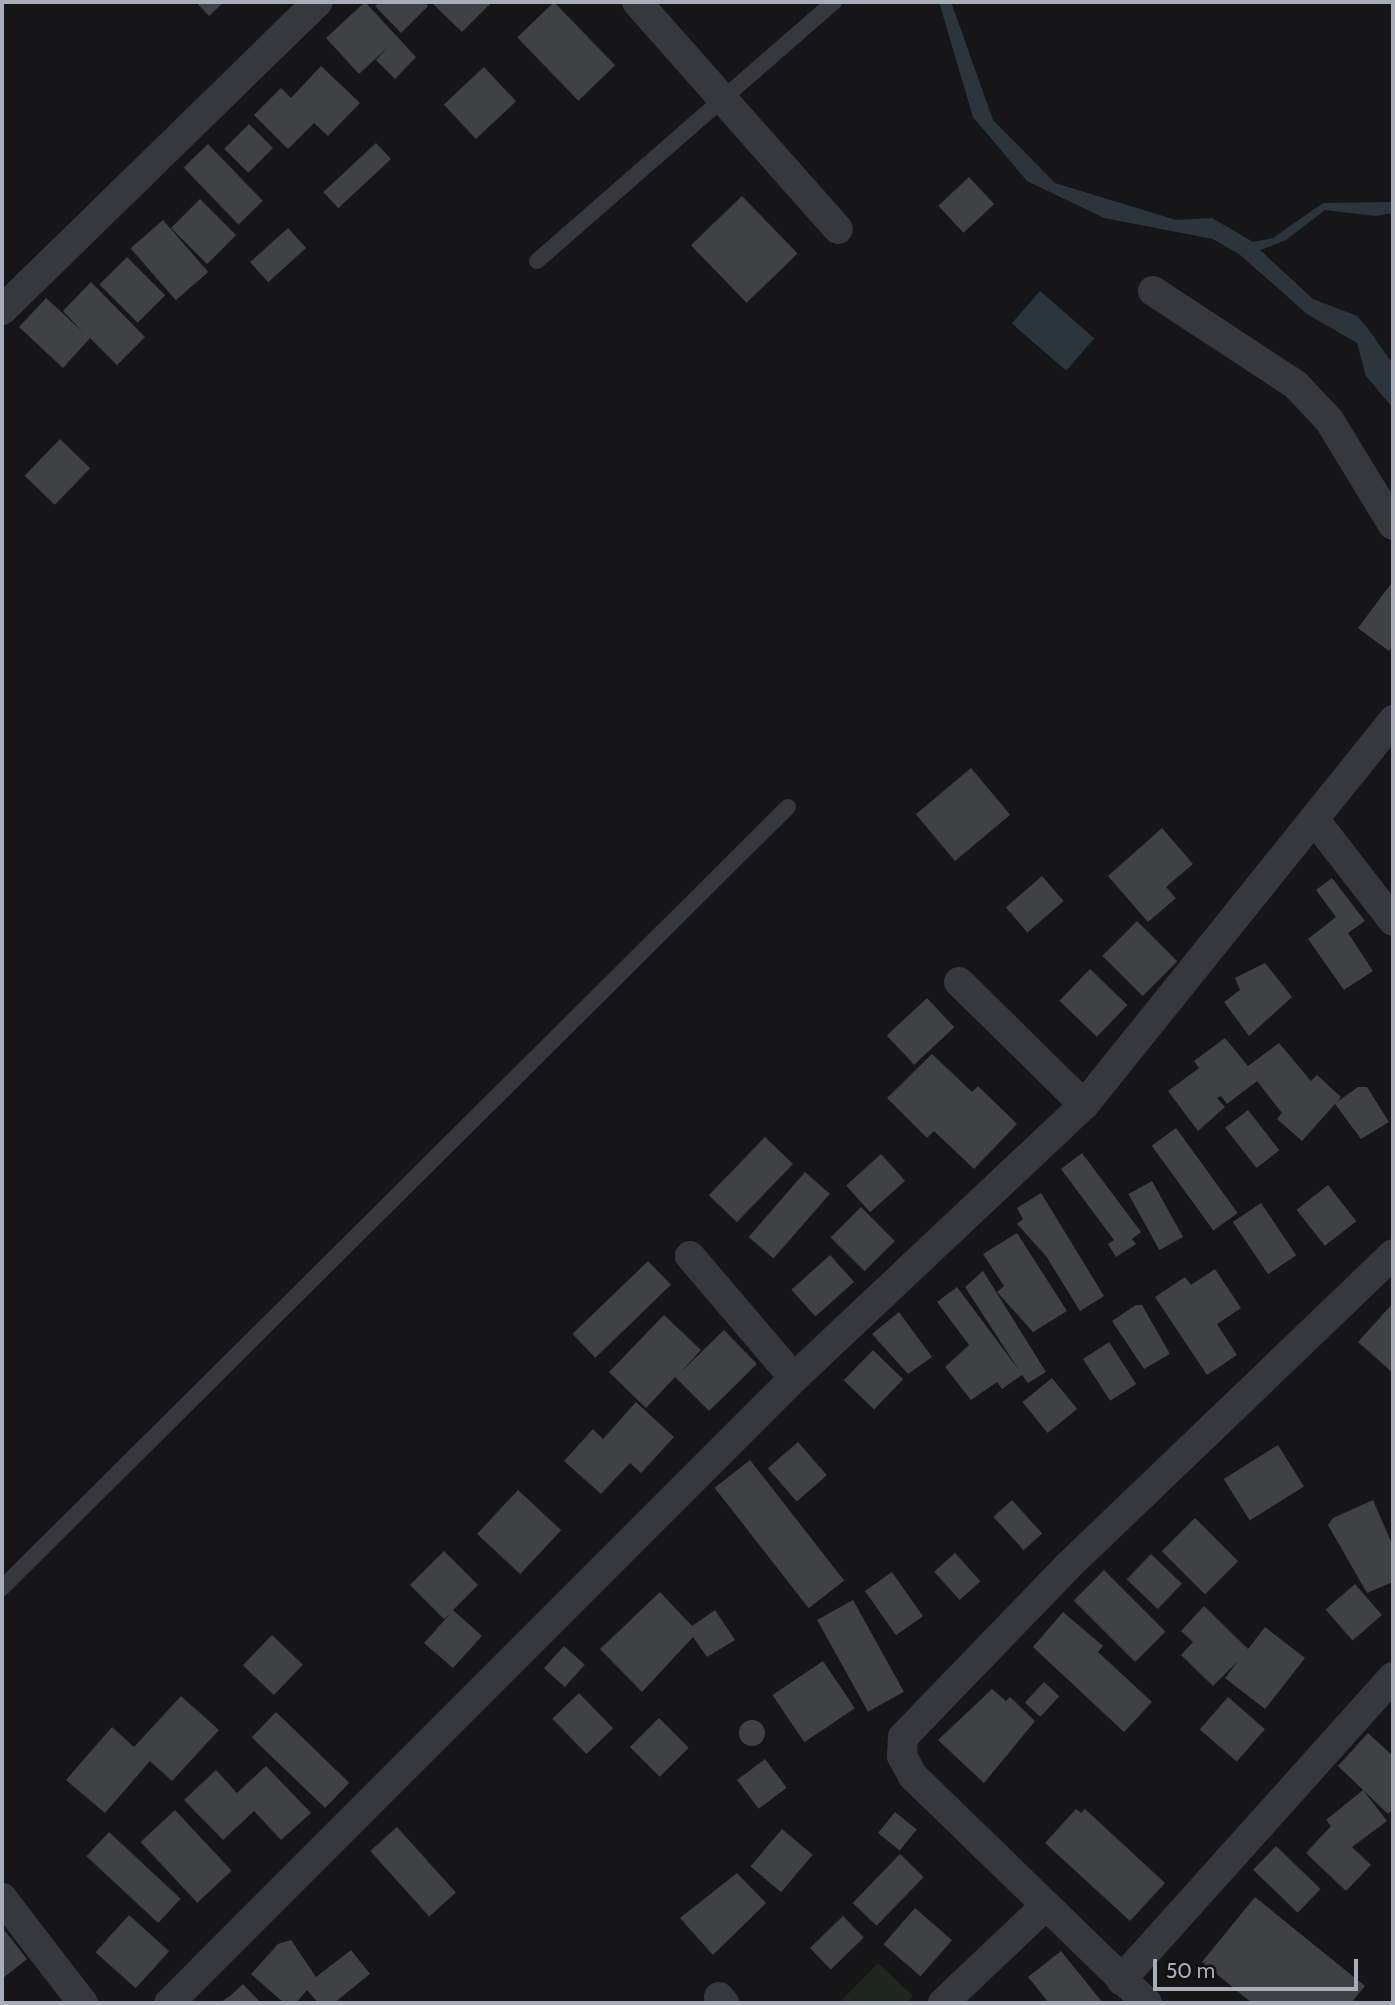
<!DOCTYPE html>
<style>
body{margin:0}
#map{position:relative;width:1395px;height:2005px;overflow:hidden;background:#161618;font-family:Cabin,sans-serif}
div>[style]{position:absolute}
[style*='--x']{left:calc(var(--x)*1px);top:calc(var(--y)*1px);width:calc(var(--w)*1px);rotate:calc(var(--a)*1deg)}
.green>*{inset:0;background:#1e261f}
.water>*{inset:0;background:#2c353c;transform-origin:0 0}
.building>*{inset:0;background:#404145;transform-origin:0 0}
.round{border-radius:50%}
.lane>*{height:16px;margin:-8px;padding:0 8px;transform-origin:8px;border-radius:8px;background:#37383d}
.street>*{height:30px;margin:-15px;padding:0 15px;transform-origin:15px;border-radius:15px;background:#37383d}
span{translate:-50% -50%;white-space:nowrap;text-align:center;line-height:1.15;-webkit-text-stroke:5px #111113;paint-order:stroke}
.frame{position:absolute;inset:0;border:4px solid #a8adb8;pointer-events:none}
.scale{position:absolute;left:1153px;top:1959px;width:205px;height:32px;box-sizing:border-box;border:4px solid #a8adb8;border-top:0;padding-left:9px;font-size:21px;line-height:24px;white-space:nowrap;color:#a8adb8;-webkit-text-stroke:5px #111113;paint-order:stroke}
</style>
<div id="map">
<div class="green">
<div style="clip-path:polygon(878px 1963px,913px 1996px,907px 2003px,839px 2003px)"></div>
</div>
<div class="water">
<div style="clip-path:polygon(939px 2px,951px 2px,993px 120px,1055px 183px,1176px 220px,1212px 218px,1253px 242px,1273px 238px,1323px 203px,1393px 202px,1393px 213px,1375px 216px,1325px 210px,1286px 240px,1260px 250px,1313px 299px,1357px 316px,1366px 326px,1393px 364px,1393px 408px,1366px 376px,1357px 343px,1307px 314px,1239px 254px,1213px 239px,1104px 218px,1027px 181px,973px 117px)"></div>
<div style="left:1040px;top:291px;width:72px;height:43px;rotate:41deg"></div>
</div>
<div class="building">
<div style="clip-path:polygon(196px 2px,224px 2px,209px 16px)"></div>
<div style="clip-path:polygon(365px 2px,416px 57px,395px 79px,376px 60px,387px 48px,359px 74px,326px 38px)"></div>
<div style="clip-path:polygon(380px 2px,424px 2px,428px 6px,401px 33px,375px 6px)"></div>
<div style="clip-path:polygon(431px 2px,490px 2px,491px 3px,462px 32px)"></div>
<div style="left:554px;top:2px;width:88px;height:51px;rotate:46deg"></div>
<div style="clip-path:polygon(321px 66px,360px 103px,328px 136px,314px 123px,288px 149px,254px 115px,281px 88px,291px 98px)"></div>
<div style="left:484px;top:67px;width:47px;height:55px;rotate:47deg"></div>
<div style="left:249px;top:124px;width:34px;height:35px;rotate:45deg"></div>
<div style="left:376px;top:143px;width:22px;height:72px;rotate:47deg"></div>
<div style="left:208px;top:144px;width:79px;height:34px;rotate:46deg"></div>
<div style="left:969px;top:177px;width:37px;height:42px;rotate:47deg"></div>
<div style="left:742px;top:196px;width:80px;height:71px;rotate:46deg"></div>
<div style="left:200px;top:199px;width:51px;height:41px;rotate:45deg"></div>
<div style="left:163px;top:220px;width:69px;height:43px;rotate:49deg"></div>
<div style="left:288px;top:228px;width:27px;height:51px;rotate:48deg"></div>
<div style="left:127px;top:257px;width:54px;height:39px;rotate:45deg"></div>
<div style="clip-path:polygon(91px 282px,145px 337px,117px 365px,90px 338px,63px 368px,19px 327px,46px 298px,83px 332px,63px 311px)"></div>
<div style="left:60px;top:439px;width:42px;height:51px;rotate:44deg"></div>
<div style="clip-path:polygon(1393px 581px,1393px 645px,1389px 651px,1358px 628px)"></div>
<div style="left:971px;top:768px;width:61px;height:72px;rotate:50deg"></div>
<div style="clip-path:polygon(1162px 828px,1193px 864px,1166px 887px,1176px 898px,1148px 922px,1108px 876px)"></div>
<div style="left:1042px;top:876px;width:33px;height:48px;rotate:49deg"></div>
<div style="clip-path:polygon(1332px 878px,1365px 921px,1348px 933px,1373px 971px,1344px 990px,1308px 939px,1336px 917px,1316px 890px)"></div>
<div style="left:1137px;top:921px;width:57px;height:49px;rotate:45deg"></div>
<div style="clip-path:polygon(1265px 963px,1292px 997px,1249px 1036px,1224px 1002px,1240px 990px,1235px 978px)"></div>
<div style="left:1090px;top:969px;width:52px;height:44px;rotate:44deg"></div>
<div style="left:927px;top:998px;width:40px;height:55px;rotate:47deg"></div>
<div style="clip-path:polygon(1225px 1038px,1248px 1066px,1279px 1043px,1311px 1081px,1317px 1075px,1341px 1097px,1337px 1102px,1358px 1087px,1367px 1087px,1389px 1122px,1361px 1139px,1335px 1104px,1302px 1141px,1277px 1119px,1282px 1113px,1257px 1081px,1227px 1104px,1221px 1096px,1217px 1098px,1225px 1107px,1198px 1131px,1168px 1091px,1199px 1068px,1194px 1061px)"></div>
<div style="clip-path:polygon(932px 1054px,972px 1092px,978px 1086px,1017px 1124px,974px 1169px,934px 1131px,927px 1138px,887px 1098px)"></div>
<div style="left:1248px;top:1110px;width:51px;height:29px;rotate:52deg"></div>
<div style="left:1176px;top:1128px;width:105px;height:30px;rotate:54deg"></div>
<div style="left:765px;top:1137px;width:39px;height:81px;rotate:44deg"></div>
<div style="clip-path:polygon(1082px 1153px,1141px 1232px,1132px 1239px,1136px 1244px,1116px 1257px,1108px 1244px,1114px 1240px,1061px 1169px)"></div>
<div style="left:881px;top:1154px;width:36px;height:47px;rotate:48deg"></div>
<div style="left:805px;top:1172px;width:33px;height:86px;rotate:41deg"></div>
<div style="left:1152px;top:1181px;width:64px;height:27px;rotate:61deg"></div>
<div style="left:1328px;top:1185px;width:46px;height:40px;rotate:52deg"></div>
<div style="clip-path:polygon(1041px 1193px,1104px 1296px,1080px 1311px,1046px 1256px,1017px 1224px,1023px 1219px,1017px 1208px)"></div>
<div style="left:1261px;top:1203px;width:63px;height:34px;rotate:56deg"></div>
<div style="left:861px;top:1207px;width:48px;height:43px;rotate:45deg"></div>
<div style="clip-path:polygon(1017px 1233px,1067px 1311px,1033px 1332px,997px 1292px,1004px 1286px,983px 1254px)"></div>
<div style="left:830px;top:1255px;width:36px;height:52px;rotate:48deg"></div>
<div style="left:648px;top:1261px;width:33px;height:105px;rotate:46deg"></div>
<div style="clip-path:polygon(1215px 1269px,1241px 1308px,1217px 1324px,1237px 1355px,1207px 1375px,1155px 1297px,1185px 1277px,1191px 1285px)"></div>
<div style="clip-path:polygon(983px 1271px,1046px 1372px,1028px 1383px,1022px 1375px,1002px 1389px,997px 1382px,971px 1400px,945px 1367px,969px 1345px,937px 1302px,957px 1287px,1019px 1370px,965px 1287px)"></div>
<div style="clip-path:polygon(1393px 1303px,1393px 1373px,1358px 1342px)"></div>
<div style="clip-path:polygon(1136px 1305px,1142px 1305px,1170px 1354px,1144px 1369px,1112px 1321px)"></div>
<div style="clip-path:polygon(899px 1312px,932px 1357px,908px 1374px,872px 1334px)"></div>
<div style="clip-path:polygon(664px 1315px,701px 1350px,680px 1373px,724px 1330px,757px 1364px,709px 1411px,675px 1377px,646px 1408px,609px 1372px)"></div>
<div style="left:1109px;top:1342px;width:50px;height:31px;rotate:57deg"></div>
<div style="left:873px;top:1350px;width:42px;height:42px;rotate:44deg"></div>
<div style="left:1052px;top:1378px;width:40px;height:38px;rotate:51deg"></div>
<div style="clip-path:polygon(636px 1402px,674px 1437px,641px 1473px,630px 1463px,601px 1494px,564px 1461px,593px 1429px,603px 1439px)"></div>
<div style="left:798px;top:1442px;width:44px;height:40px;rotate:49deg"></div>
<div style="left:1278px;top:1445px;width:49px;height:64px;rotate:58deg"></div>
<div style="left:750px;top:1460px;width:153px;height:45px;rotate:52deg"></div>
<div style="left:518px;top:1490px;width:59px;height:60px;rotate:43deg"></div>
<div style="left:1012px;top:1500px;width:45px;height:25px;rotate:48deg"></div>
<div style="clip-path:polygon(1373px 1500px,1393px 1546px,1393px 1582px,1367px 1593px,1328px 1525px,1333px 1518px)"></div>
<div style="left:1195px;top:1518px;width:61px;height:47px;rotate:45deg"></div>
<div style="clip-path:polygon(444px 1551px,478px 1585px,453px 1610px,482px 1636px,453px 1668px,424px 1643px,450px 1614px,444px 1619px,410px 1585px)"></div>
<div style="left:955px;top:1553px;width:38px;height:28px;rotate:48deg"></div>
<div style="left:1151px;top:1554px;width:43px;height:35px;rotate:44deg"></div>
<div style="left:1104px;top:1570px;width:87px;height:43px;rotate:45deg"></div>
<div style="left:892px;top:1572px;width:54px;height:33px;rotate:55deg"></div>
<div style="left:1355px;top:1584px;width:41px;height:39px;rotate:49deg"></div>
<div style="clip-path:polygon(660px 1592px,692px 1626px,715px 1610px,735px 1640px,707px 1657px,693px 1637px,642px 1692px,600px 1649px)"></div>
<div style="left:853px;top:1600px;width:105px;height:41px;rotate:61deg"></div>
<div style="clip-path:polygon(1204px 1606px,1248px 1649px,1265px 1627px,1305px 1658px,1265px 1709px,1225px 1678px,1239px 1660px,1213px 1686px,1181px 1655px,1193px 1642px,1181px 1631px)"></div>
<div style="clip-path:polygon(1063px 1612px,1103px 1646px,1098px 1652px,1152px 1702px,1124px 1732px,1033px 1647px)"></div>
<div style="left:272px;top:1635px;width:43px;height:42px;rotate:44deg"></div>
<div style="left:564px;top:1646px;width:28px;height:30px;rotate:42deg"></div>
<div style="left:823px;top:1661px;width:57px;height:61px;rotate:56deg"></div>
<div style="left:1044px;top:1682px;width:21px;height:28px;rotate:43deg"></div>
<div style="clip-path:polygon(992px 1689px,1006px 1701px,1010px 1697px,1035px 1721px,984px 1783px,938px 1740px)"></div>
<div style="left:579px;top:1693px;width:49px;height:37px;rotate:46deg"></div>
<div style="clip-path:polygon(181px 1696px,219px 1730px,172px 1781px,150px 1761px,105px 1813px,66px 1780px,112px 1727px,134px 1747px)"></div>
<div style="left:1228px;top:1697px;width:49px;height:43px;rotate:41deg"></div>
<div style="left:276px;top:1712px;width:102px;height:35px;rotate:44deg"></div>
<div style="left:659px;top:1718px;width:42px;height:41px;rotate:45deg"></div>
<div class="round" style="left:739px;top:1720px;width:26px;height:26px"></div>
<div style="clip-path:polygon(1368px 1733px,1393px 1756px,1393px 1809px,1388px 1814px,1363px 1790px,1387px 1821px,1352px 1847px,1371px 1865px,1346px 1891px,1306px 1853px,1331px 1826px,1326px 1820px,1363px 1790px,1338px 1766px)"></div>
<div style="left:765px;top:1759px;width:36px;height:35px;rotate:53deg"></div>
<div style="clip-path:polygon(266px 1766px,311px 1813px,281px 1840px,254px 1811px,223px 1840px,184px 1800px,216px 1770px,237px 1793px)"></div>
<div style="clip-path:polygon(1076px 1809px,1081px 1813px,1085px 1809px,1165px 1883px,1130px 1921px,1045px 1843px)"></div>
<div style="left:175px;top:1810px;width:83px;height:47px;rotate:47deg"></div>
<div style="left:895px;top:1812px;width:28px;height:27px;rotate:39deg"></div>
<div style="left:397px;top:1827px;width:88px;height:36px;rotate:48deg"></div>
<div style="left:782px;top:1829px;width:40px;height:49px;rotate:40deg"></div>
<div style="left:109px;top:1832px;width:98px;height:33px;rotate:43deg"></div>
<div style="left:1276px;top:1846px;width:62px;height:33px;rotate:44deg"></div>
<div style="left:900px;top:1854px;width:33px;height:68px;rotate:44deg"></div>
<div style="clip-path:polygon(737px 1873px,766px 1903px,713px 1955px,680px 1918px)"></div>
<div style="clip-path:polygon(1255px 1897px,1365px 1986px,1351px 2003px,1252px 2003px,1202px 1962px)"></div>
<div style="left:915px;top:1908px;width:49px;height:48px;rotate:41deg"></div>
<div style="left:129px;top:1915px;width:54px;height:50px;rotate:42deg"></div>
<div style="left:843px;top:1916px;width:30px;height:46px;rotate:46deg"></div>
<div style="clip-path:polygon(5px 1931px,27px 1959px,2px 1979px,2px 1933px)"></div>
<div style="clip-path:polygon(291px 1940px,316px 1977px,351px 1950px,370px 1974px,334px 2003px,318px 2003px,307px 1990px,296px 2003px,284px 2003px,251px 1974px,278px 1944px)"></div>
<div style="clip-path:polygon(1061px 1951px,1103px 2003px,1049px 2003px,1028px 1977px)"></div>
<div style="clip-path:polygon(243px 1984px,261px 2003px,220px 2003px,231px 1995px)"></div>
</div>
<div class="lane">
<div style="--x:537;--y:261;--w:394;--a:-41.1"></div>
<div style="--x:2;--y:1588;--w:1108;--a:-44.82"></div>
</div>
<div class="street">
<div style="--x:637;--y:2;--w:303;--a:48.5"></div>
<div style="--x:1153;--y:291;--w:171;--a:33.3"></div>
<div style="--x:1296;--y:385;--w:48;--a:46.7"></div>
<div style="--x:1329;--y:420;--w:123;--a:58.6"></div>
<div style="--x:2;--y:310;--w:441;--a:-44.3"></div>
<div style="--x:1314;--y:819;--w:129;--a:52.2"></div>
<div style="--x:959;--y:982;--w:175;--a:44.5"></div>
<div style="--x:690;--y:1256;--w:160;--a:49.6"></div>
<div style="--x:2;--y:1898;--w:133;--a:52.4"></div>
<div style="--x:1121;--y:1980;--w:407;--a:-48.1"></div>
<div style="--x:719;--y:1997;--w:8;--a:50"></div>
<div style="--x:169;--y:2003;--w:884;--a:-45"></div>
<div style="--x:794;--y:1378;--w:398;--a:-43.3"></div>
<div style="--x:1084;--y:1105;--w:494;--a:-51.2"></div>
<div style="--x:943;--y:2003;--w:138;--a:-43.5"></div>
<div style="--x:1147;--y:2003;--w:326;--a:-135.9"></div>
<div style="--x:913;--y:1776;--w:23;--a:-119"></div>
<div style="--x:902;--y:1756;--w:19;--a:-87"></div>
<div style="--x:903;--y:1737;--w:236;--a:-46"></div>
<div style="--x:1067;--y:1567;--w:452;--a:-43.8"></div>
</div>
<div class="frame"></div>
<div class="scale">50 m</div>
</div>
